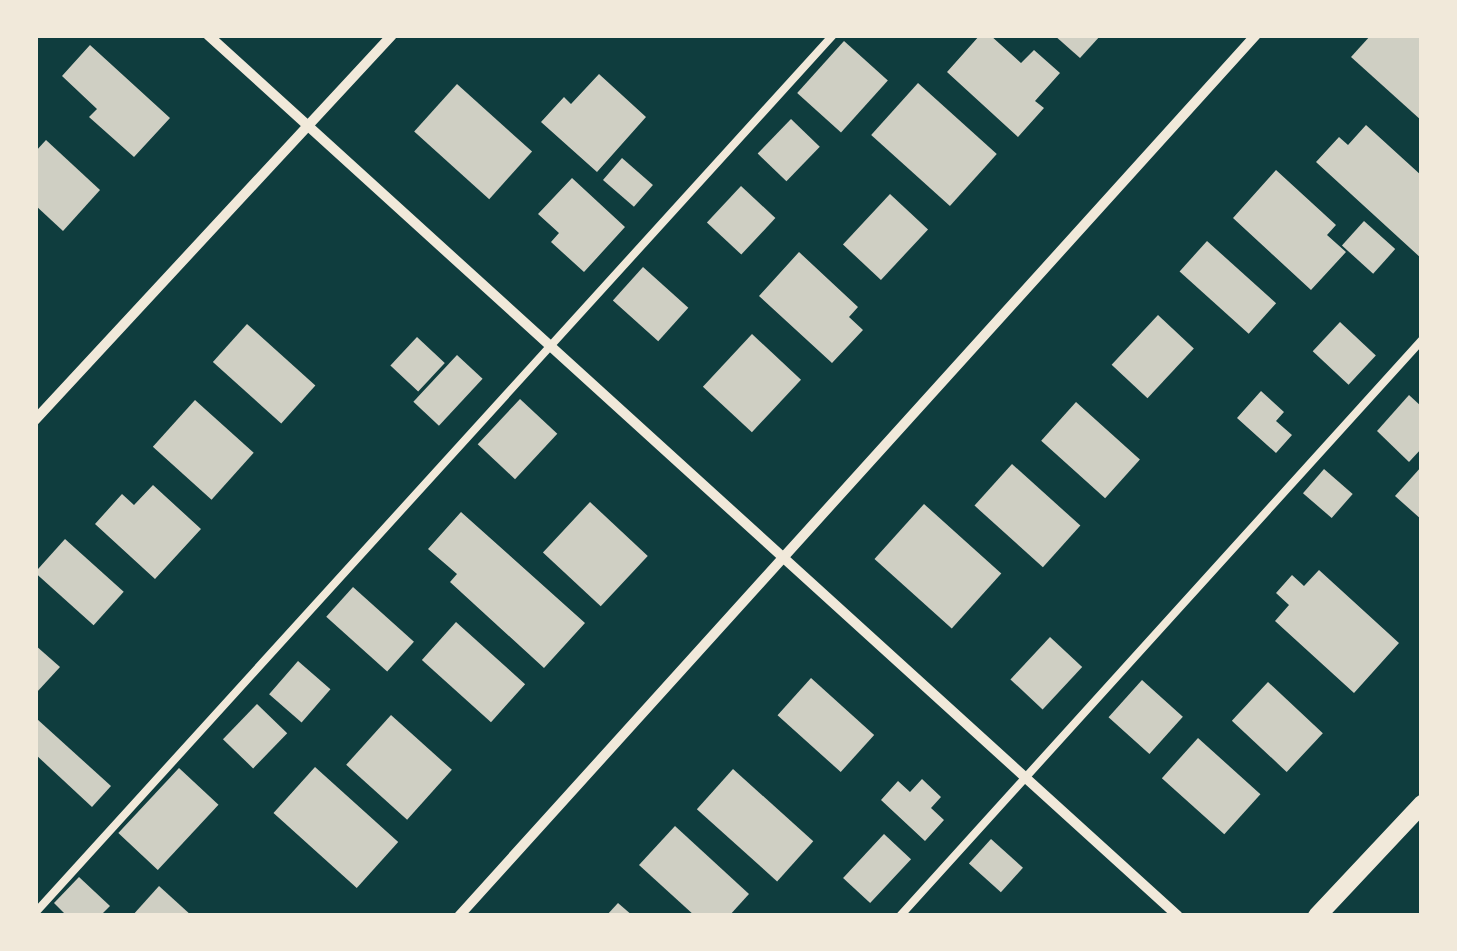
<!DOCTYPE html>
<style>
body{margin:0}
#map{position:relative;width:1457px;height:951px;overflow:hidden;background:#0f3d3e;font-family:Overpass,sans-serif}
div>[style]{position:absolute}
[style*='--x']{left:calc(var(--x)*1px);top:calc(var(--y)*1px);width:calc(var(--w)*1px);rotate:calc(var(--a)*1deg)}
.building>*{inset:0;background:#cfcfc3;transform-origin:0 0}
.service>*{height:8px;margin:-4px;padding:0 4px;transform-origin:4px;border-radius:4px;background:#f1e9da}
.minor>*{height:10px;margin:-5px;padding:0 5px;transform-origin:5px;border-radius:5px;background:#f1e9da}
.tertiary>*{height:18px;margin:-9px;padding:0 9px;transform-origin:9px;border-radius:9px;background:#f1e9da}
span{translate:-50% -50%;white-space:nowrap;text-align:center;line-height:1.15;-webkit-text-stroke:9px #f1e9da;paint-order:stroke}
.frame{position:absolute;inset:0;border:38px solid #f1e9da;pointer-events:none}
</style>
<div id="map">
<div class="building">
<div style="clip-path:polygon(980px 35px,990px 35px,1021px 63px,1034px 50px,1060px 73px,1035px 101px,1044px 108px,1018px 137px,947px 72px)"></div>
<div style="clip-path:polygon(1054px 35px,1101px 35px,1080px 58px)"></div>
<div style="clip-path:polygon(1371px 35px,1422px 35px,1422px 121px,1351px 57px)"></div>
<div style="left:844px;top:41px;width:59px;height:70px;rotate:42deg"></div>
<div style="clip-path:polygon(90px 45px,170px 118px,134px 157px,89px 117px,97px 109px,62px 76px)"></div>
<div style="clip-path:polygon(599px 74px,646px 117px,597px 172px,541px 122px,564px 97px,571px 104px)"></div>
<div style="left:918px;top:83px;width:106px;height:70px;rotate:42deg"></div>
<div style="left:457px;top:84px;width:101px;height:64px;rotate:42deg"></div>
<div style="left:791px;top:119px;width:40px;height:48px;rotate:44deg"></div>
<div style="clip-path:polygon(1366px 125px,1422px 176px,1422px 259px,1316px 162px,1339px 137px,1348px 145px)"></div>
<div style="clip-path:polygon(46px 140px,100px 190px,63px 231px,35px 205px,35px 152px)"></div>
<div style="left:622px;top:158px;width:41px;height:29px;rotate:41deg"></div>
<div style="clip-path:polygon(1276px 170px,1336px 225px,1327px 235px,1346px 252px,1311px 290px,1233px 218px)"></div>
<div style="clip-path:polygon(572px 178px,625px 227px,584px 272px,551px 242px,559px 233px,538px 214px)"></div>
<div style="left:741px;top:186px;width:47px;height:50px;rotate:43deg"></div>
<div style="left:890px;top:194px;width:52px;height:69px;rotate:43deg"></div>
<div style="left:1364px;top:221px;width:42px;height:33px;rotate:42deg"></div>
<div style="left:1207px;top:241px;width:93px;height:41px;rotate:42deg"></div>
<div style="clip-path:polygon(799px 252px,858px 307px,849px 317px,863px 330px,832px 363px,759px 296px)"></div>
<div style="left:643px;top:267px;width:61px;height:45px;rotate:42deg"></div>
<div style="left:1158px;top:315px;width:49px;height:68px;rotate:43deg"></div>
<div style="left:1340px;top:322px;width:49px;height:40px;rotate:43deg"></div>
<div style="left:247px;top:324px;width:92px;height:51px;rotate:42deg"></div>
<div style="left:752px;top:334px;width:67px;height:72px;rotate:43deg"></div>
<div style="left:417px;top:337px;width:38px;height:39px;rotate:43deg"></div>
<div style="left:457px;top:355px;width:35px;height:64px;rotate:43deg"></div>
<div style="clip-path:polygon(1261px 391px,1284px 412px,1276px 421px,1292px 435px,1276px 453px,1237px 418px)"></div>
<div style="clip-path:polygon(1409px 395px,1422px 407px,1422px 448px,1409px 462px,1377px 431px)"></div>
<div style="left:520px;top:399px;width:51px;height:62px;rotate:43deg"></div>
<div style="left:195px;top:400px;width:79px;height:63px;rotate:42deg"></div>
<div style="left:1076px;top:402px;width:86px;height:52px;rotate:42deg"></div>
<div style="left:1012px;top:464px;width:92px;height:56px;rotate:42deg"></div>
<div style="clip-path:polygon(1422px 466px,1422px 520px,1395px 496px)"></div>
<div style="left:1324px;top:469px;width:38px;height:32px;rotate:41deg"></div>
<div style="clip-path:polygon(153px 485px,201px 529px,155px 579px,95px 524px,122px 494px,134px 505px)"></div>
<div style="left:590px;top:502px;width:79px;height:69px;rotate:43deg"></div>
<div style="left:924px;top:504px;width:104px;height:74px;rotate:42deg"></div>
<div style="clip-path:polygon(461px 512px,585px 623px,544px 668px,450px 582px,457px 574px,428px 549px)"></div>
<div style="left:65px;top:539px;width:79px;height:45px;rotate:42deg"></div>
<div style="clip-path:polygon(1319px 570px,1399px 643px,1354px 693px,1275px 621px,1289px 605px,1276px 593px,1292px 575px,1304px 586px)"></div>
<div style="left:353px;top:587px;width:82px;height:40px;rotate:42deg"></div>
<div style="left:456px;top:622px;width:93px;height:51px;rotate:42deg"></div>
<div style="left:1050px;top:637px;width:44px;height:58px;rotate:43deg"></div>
<div style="clip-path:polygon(35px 645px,60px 667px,37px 692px,35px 691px)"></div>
<div style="left:298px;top:661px;width:43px;height:44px;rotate:41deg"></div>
<div style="left:811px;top:678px;width:85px;height:50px;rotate:42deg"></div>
<div style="left:1142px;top:680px;width:55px;height:50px;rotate:42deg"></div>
<div style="left:1268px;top:682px;width:75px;height:53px;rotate:43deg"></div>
<div style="left:257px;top:704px;width:42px;height:49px;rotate:44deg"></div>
<div style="left:391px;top:715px;width:82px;height:67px;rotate:42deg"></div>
<div style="clip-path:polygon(37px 719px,111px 786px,92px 807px,35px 754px)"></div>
<div style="left:1198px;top:738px;width:84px;height:54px;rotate:42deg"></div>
<div style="left:315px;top:767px;width:112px;height:62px;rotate:42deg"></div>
<div style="left:179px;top:768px;width:54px;height:89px;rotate:43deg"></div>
<div style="left:733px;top:769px;width:108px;height:54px;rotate:42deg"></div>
<div style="clip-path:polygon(922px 779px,941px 797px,931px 808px,944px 820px,925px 841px,881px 800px,898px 781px,910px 792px)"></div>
<div style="clip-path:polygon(675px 826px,749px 894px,729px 916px,695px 916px,639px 865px)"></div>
<div style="left:884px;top:834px;width:37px;height:60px;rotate:43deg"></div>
<div style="left:991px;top:839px;width:43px;height:33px;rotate:42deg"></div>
<div style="clip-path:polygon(79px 877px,110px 906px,100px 916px,67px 916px,54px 903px)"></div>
<div style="clip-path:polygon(159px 886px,192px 916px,132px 916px)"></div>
<div style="clip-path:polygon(618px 903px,633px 916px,606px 916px)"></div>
</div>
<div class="service">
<div style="--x:35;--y:913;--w:1186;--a:-47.73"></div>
<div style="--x:900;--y:916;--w:777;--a:-47.82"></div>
</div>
<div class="minor">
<div style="--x:208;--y:35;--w:1310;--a:42.25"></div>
<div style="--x:35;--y:420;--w:525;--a:-47.16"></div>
<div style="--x:459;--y:916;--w:1188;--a:-47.87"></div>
</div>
<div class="tertiary">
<div style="--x:1317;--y:916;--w:154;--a:-46.8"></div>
</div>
<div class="frame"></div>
</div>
